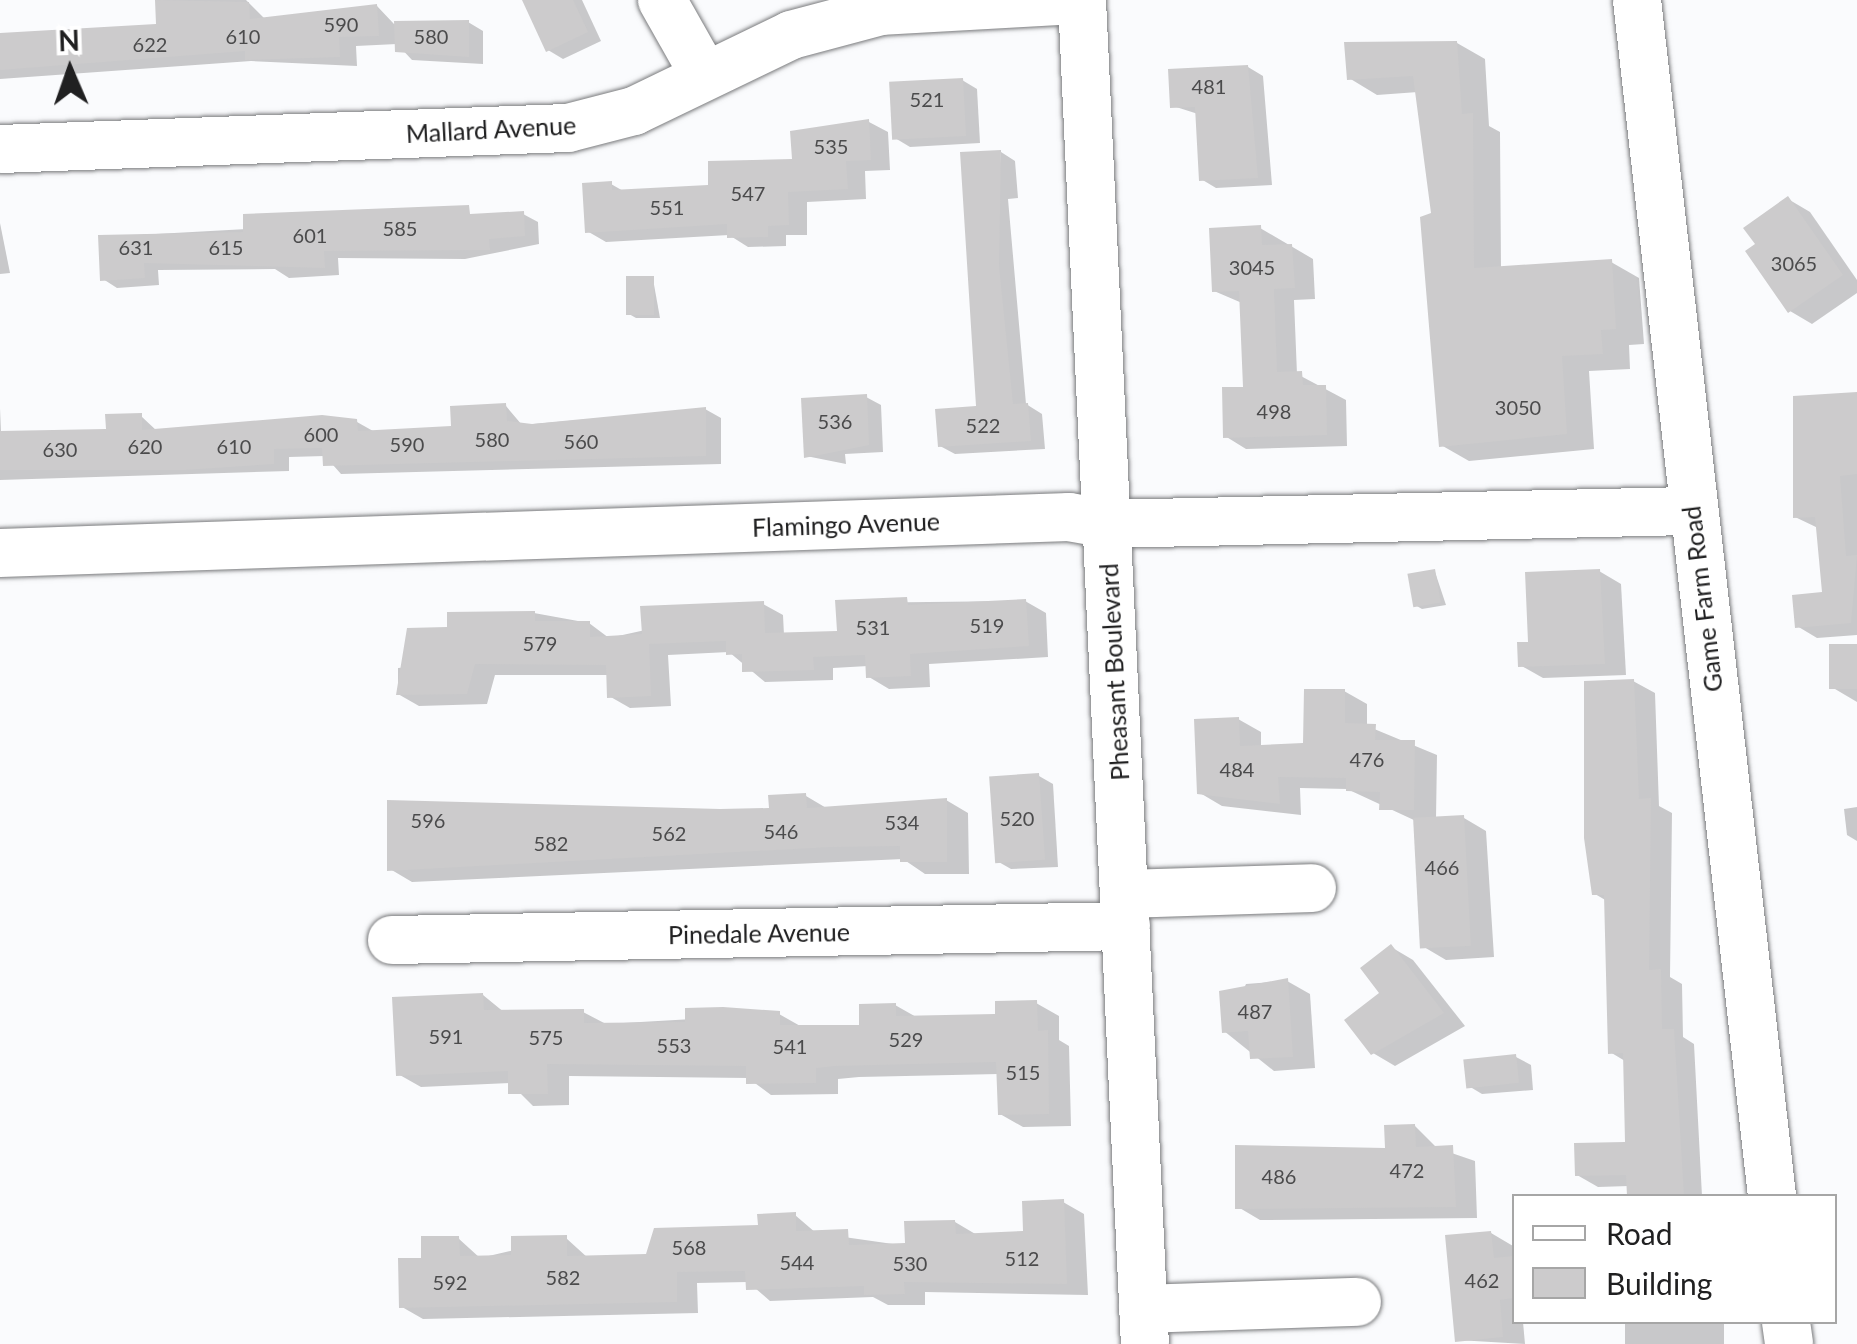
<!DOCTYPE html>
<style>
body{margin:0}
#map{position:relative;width:1857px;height:1344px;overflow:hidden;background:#fafbfd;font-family:Lato,sans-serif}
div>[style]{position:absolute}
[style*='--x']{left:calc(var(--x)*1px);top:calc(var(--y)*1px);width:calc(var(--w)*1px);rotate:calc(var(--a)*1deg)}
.shadow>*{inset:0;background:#0003;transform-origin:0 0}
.building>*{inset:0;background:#cccbcc;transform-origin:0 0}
.roads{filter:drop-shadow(0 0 2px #7a7b7d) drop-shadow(0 0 2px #7a7b7d)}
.minor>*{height:48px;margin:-24px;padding:0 24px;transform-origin:24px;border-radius:24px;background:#fff}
span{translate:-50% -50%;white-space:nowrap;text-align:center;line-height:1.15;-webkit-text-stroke:8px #fff;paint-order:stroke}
.number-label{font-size:20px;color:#4b4b4c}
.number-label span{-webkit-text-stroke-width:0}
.street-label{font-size:25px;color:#202021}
.legend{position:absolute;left:1512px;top:1194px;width:325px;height:130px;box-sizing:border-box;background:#fff;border:2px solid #a6a6a6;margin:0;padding:12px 18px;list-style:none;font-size:30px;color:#202021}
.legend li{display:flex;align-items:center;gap:20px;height:50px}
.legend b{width:50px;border:2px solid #a6a6a6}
.north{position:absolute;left:20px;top:20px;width:100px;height:100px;-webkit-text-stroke:8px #fff;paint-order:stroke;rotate:358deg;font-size:28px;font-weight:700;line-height:40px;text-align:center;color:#202021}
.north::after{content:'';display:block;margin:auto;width:35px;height:45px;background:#202021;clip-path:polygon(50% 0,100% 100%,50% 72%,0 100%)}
</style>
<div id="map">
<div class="shadow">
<div style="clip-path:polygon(157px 0,246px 0,266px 20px,377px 6px,394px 24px,468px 22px,483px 31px,483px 64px,412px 60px,397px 44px,356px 46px,357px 66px,251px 61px,0 79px,0 34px,158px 26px)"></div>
<div style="clip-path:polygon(525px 0,582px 0,601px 41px,563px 59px,548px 50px)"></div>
<div style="clip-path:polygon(1457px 43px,1485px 59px,1489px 126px,1500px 132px,1501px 268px,1611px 262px,1639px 278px,1644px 344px,1629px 345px,1630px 369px,1589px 371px,1594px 449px,1469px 461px,1441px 445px,1434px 215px,1418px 92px,1377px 95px,1349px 78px)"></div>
<div style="clip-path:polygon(1248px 67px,1263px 76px,1272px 185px,1216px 188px,1201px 179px,1198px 114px,1173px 106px)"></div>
<div style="clip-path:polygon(962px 80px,977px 89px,980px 143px,910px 147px,895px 138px)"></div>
<div style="clip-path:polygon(869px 122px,888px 132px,890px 170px,865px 171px,866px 199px,807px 202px,807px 235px,786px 235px,786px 246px,748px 247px,729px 235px,606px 242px,587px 231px,611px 184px,625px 192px,710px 187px,794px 161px)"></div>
<div style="clip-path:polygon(1001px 152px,1015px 161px,1018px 198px,1008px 199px,1026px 404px,1042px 414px,1045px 449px,955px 454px,940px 446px,978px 409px)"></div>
<div style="clip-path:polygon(1788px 199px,1810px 212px,1857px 280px,1857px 293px,1812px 324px,1790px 311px,1758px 245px)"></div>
<div style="clip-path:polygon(523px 214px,538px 222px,539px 244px,465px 259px,338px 258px,339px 275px,289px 278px,275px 269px,158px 270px,159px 285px,117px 288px,103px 279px,101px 237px)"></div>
<div style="clip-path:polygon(0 223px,10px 273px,0 274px)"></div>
<div style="clip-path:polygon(1260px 228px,1313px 259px,1315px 299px,1294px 300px,1297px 374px,1346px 400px,1347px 446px,1246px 449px,1225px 436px,1245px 389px,1242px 303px,1214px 291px)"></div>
<div style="clip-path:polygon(653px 279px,660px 318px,636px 318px,629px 314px)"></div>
<div style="clip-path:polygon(1857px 395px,1857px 635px,1817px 638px,1797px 626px,1824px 594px,1818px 528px,1795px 517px)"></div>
<div style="clip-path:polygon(866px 397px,881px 405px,883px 452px,845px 454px,846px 464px,806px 456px)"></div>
<div style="clip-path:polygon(506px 406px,522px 425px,705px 409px,721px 418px,721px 464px,341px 474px,325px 456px,289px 457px,289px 471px,0 480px,0 408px,1px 432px,108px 432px,141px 416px,157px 431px,357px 422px,373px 431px,454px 428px)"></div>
<div style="clip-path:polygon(1599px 571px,1621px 584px,1626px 675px,1543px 678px,1520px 665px)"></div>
<div style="clip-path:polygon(1435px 572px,1446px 605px,1422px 609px,1415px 605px)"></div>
<div style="clip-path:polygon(1025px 601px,1046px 613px,1048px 657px,929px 664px,930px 687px,889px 689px,869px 677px,868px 666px,833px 668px,833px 680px,765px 682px,729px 652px,668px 655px,671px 706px,630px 708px,609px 696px,608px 675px,495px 675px,487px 704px,419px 706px,398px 694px,398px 668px,410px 667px,450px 630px,534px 613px,589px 623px,609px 638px,763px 604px,783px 615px,784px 635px,839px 634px,838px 603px)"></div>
<div style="clip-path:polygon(1857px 646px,1857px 702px,1835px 689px)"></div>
<div style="clip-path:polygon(1633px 681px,1655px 693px,1659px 806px,1672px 813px,1670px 977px,1682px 984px,1683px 1037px,1694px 1044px,1702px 1196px,1629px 1196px,1629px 1186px,1598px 1187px,1577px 1175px,1628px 1145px,1625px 1061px,1610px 1052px,1607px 901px,1595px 894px)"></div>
<div style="clip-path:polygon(1344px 691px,1367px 704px,1367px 726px,1437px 755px,1436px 819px,1464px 818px,1486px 831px,1494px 957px,1446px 960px,1424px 947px,1416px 821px,1347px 789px,1300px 788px,1301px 815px,1222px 806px,1200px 793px,1238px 719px,1261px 732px,1261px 747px,1306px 745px)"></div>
<div style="clip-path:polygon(1039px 776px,1053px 784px,1058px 867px,1011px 869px,997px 861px)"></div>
<div style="clip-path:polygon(806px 796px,828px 809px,946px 800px,968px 813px,969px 874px,925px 874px,903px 859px,412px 882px,390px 869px,771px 810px)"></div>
<div style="clip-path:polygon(1857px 807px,1857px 841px,1847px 835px,1844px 809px)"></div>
<div style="clip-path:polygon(1391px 947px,1413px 960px,1465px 1026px,1395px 1066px,1373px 1053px)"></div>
<div style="clip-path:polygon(1287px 981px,1310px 994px,1315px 1068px,1274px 1071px,1224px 1031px,1246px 984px)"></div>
<div style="clip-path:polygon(483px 995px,505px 1013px,583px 1012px,606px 1024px,779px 1014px,802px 1027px,862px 1027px,895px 1005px,918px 1018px,998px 1017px,1036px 1003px,1059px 1016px,1059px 1040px,1069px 1046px,1071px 1126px,1023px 1127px,1000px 1114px,999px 1074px,859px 1077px,838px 1079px,838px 1094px,771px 1095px,748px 1078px,569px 1076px,569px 1105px,533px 1106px,510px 1083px,421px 1087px,398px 1074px)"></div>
<div style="clip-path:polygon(1516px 1057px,1531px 1065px,1533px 1090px,1482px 1094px,1467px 1085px)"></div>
<div style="clip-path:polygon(1415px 1126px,1437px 1148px,1475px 1161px,1477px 1218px,1260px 1220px,1238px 1207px,1387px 1150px)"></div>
<div style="clip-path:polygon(1063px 1202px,1084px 1214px,1088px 1295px,925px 1292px,925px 1305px,888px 1305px,873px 1297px,770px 1301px,748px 1282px,697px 1283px,698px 1313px,423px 1319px,402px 1307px,424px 1260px,458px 1238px,480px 1258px,566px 1238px,588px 1258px,648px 1256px,795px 1215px,816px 1233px,907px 1246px,955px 1222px,977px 1235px,1026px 1234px)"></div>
<div style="clip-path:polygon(1491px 1233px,1513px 1246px,1514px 1322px,1523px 1322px,1525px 1344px,1457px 1340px)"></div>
<div style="left:1625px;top:1322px;width:99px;height:22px"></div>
</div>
<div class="building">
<div style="clip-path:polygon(155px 0,249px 2px,250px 19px,377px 4px,379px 36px,339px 37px,340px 57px,245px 60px,245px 51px,0 70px,0 33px,156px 24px)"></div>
<div style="clip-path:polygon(522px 0,573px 0,588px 32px,546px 52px)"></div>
<div style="clip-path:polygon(469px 20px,469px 57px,395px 52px,394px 21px)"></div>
<div style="clip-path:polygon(1457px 41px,1462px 114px,1473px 113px,1474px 268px,1612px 259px,1616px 329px,1601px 330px,1603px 354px,1562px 356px,1567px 434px,1439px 447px,1420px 217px,1431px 213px,1413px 76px,1347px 80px,1344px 42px)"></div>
<div style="clip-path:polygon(1248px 65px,1258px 178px,1199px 181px,1195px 107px,1170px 108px,1168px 69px)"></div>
<div style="left:963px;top:78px;width:58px;height:74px;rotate:87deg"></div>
<div style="clip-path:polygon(869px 119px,871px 160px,846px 161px,848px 189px,788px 192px,789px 225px,768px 226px,768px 237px,727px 238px,727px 224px,585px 233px,582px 183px,612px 181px,612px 190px,708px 185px,708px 161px,792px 159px,790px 131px)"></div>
<div style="clip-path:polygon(1001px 150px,999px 266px,1013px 404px,1028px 403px,1031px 441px,938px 447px,935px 409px,976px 406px,960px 152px)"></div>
<div style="clip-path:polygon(1788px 196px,1843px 275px,1788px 313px,1745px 251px,1755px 244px,1743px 228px)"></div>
<div style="clip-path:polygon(469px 205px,470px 214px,524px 211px,525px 236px,489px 239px,490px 250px,324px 251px,325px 268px,144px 263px,145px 278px,100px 281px,98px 235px,243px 232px,243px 214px)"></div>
<div style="clip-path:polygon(1261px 225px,1262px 245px,1292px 244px,1295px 288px,1274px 289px,1277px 372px,1302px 371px,1303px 385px,1326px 385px,1327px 435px,1223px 438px,1222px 387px,1243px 387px,1239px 291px,1212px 292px,1209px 228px)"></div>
<div style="left:654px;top:276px;width:39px;height:28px;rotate:90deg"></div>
<div style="clip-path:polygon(1857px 392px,1857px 474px,1840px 476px,1846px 556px,1857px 555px,1851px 623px,1795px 628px,1792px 595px,1822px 592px,1815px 517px,1793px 518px,1793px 396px)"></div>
<div style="clip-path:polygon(867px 394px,869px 445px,804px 458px,801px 398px)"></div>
<div style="clip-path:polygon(506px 403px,507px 421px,532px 424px,706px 407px,706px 456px,323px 466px,322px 448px,274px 449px,274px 464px,184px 470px,0 470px,0 431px,106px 429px,105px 414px,142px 413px,142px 430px,322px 415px,357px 419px,358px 431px,451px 426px,450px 406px)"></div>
<div style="left:1435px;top:569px;width:34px;height:28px;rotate:80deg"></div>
<div style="clip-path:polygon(1600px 569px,1605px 664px,1518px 667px,1517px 642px,1528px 642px,1525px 572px)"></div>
<div style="clip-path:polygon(907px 597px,908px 605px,1026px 599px,1029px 646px,910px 654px,911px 676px,866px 678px,865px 655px,813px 657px,814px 670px,742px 672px,742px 654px,726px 655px,726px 641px,649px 644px,651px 696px,607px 698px,606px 665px,475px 664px,467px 694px,396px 695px,407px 628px,447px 627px,447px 612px,535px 611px,535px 621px,590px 621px,590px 637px,642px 634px,640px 606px,764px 601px,765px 633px,837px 631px,835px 600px)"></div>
<div style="left:1857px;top:644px;width:45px;height:28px;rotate:90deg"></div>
<div style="clip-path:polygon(1634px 679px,1639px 799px,1651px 798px,1649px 970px,1661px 969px,1662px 1029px,1674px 1029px,1684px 1196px,1627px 1196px,1626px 1175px,1575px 1176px,1574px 1143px,1625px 1142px,1623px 1053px,1608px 1054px,1604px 895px,1592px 895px,1584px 838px,1584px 681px)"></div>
<div style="clip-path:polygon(1304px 689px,1345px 689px,1345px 723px,1376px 724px,1375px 740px,1415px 740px,1414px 810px,1379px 810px,1380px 792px,1346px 791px,1346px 778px,1278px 777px,1280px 804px,1197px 794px,1194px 719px,1239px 717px,1240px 746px,1303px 743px)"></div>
<div style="left:1039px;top:773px;width:87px;height:50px;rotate:86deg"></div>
<div style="clip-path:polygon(806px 793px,807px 808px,947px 798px,947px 862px,900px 862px,900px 846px,831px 847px,387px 871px,387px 800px,720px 809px,769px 808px,768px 795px)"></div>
<div style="left:1464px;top:815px;width:131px;height:51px;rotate:87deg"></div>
<div style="clip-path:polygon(1391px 944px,1444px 1013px,1371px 1055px,1344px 1020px,1379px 993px,1360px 968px)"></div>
<div style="clip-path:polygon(1288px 978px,1293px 1057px,1250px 1059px,1248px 1031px,1222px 1033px,1219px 991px)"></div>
<div style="clip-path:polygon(483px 993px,484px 1010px,584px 1009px,584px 1023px,685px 1022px,685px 1008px,723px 1007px,780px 1011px,780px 1025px,859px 1025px,859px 1004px,896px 1003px,896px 1016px,995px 1014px,995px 1001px,1037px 1000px,1038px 1031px,1048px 1030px,1049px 1114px,998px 1115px,996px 1062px,835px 1066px,816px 1068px,816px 1083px,746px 1084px,746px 1066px,547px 1064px,548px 1094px,508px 1094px,508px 1071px,396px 1076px,392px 997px)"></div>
<div style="left:1516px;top:1054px;width:29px;height:53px;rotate:84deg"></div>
<div style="clip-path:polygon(1415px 1124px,1416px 1147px,1453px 1145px,1456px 1207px,1235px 1209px,1235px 1145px,1385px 1148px,1384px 1125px)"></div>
<div style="clip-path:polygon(1064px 1199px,1067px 1284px,904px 1282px,905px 1294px,864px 1295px,864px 1286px,746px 1290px,745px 1271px,677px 1272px,677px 1302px,399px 1308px,398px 1258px,421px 1258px,421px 1236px,459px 1236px,460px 1256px,511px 1255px,511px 1236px,567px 1235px,567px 1256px,646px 1254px,654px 1228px,758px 1225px,757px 1214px,796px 1212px,796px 1231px,848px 1229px,849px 1245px,905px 1243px,904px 1221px,955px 1220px,956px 1234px,1023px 1231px,1022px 1201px)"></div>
<div style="clip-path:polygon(1491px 1231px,1494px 1258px,1514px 1256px,1514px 1298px,1500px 1300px,1503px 1337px,1455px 1342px,1445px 1235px)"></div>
</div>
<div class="roads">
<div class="minor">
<div style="--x:662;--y:0;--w:87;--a:60.5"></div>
<div style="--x:1082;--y:0;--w:1345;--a:87.32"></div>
<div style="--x:1637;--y:0;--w:1204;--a:83.56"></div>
<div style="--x:0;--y:149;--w:568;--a:-2.12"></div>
<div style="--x:568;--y:128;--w:68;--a:-14.4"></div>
<div style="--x:634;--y:111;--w:174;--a:-25.8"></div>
<div style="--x:791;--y:35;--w:93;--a:-14.9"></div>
<div style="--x:881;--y:11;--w:198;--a:-3.2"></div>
<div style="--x:0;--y:553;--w:1070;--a:-1.93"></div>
<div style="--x:1069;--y:517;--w:39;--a:10"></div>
<div style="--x:1107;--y:524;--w:584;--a:-1.28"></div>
<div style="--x:1125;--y:894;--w:187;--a:-1.8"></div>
<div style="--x:392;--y:940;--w:734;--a:-1.09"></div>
<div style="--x:1143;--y:1309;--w:214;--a:-1.9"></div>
<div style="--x:1786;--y:1322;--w:22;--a:82"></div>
</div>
</div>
<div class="number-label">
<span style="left:341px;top:24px">590</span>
<span style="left:243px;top:36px">610</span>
<span style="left:431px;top:36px">580</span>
<span style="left:150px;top:44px">622</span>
<span style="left:1209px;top:86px">481</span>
<span style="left:927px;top:99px">521</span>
<span style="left:831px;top:146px">535</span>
<span style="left:748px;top:193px">547</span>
<span style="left:667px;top:207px">551</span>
<span style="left:400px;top:228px">585</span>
<span style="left:310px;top:235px">601</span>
<span style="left:136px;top:247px">631</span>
<span style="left:226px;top:247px">615</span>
<span style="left:1794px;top:263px">3065</span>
<span style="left:1252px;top:267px">3045</span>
<span style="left:1518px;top:407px">3050</span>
<span style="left:1274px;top:411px">498</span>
<span style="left:835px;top:421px">536</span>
<span style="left:983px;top:425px">522</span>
<span style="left:321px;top:434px">600</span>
<span style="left:492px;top:439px">580</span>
<span style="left:581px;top:441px">560</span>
<span style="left:407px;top:444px">590</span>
<span style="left:145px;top:446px">620</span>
<span style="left:234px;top:446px">610</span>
<span style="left:60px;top:449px">630</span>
<span style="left:987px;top:625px">519</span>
<span style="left:873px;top:627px">531</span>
<span style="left:540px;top:643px">579</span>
<span style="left:1367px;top:759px">476</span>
<span style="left:1237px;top:769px">484</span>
<span style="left:1017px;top:818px">520</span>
<span style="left:428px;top:820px">596</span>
<span style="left:902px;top:822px">534</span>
<span style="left:781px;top:831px">546</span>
<span style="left:669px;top:833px">562</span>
<span style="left:551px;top:843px">582</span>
<span style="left:1442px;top:867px">466</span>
<span style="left:1255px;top:1011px">487</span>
<span style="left:446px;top:1036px">591</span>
<span style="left:546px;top:1037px">575</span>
<span style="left:906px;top:1039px">529</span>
<span style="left:674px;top:1045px">553</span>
<span style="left:790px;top:1046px">541</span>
<span style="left:1023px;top:1072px">515</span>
<span style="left:1407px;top:1170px">472</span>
<span style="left:1279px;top:1176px">486</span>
<span style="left:689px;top:1247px">568</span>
<span style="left:1022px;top:1258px">512</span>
<span style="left:797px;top:1262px">544</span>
<span style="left:910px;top:1263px">530</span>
<span style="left:563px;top:1277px">582</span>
<span style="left:1482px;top:1280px">462</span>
<span style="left:450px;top:1282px">592</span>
</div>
<div class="street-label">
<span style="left:491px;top:129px;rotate:-3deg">Mallard Avenue</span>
<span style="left:846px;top:524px;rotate:-2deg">Flamingo Avenue</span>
<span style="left:1702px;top:599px;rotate:-97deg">Game Farm Road</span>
<span style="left:1114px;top:672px;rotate:-93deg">Pheasant Boulevard</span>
<span style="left:759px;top:933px;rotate:-1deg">Pinedale Avenue</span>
</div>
<ul class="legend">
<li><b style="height:12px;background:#fff"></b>Road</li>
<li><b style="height:28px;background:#cccbcc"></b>Building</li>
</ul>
<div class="north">N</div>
</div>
